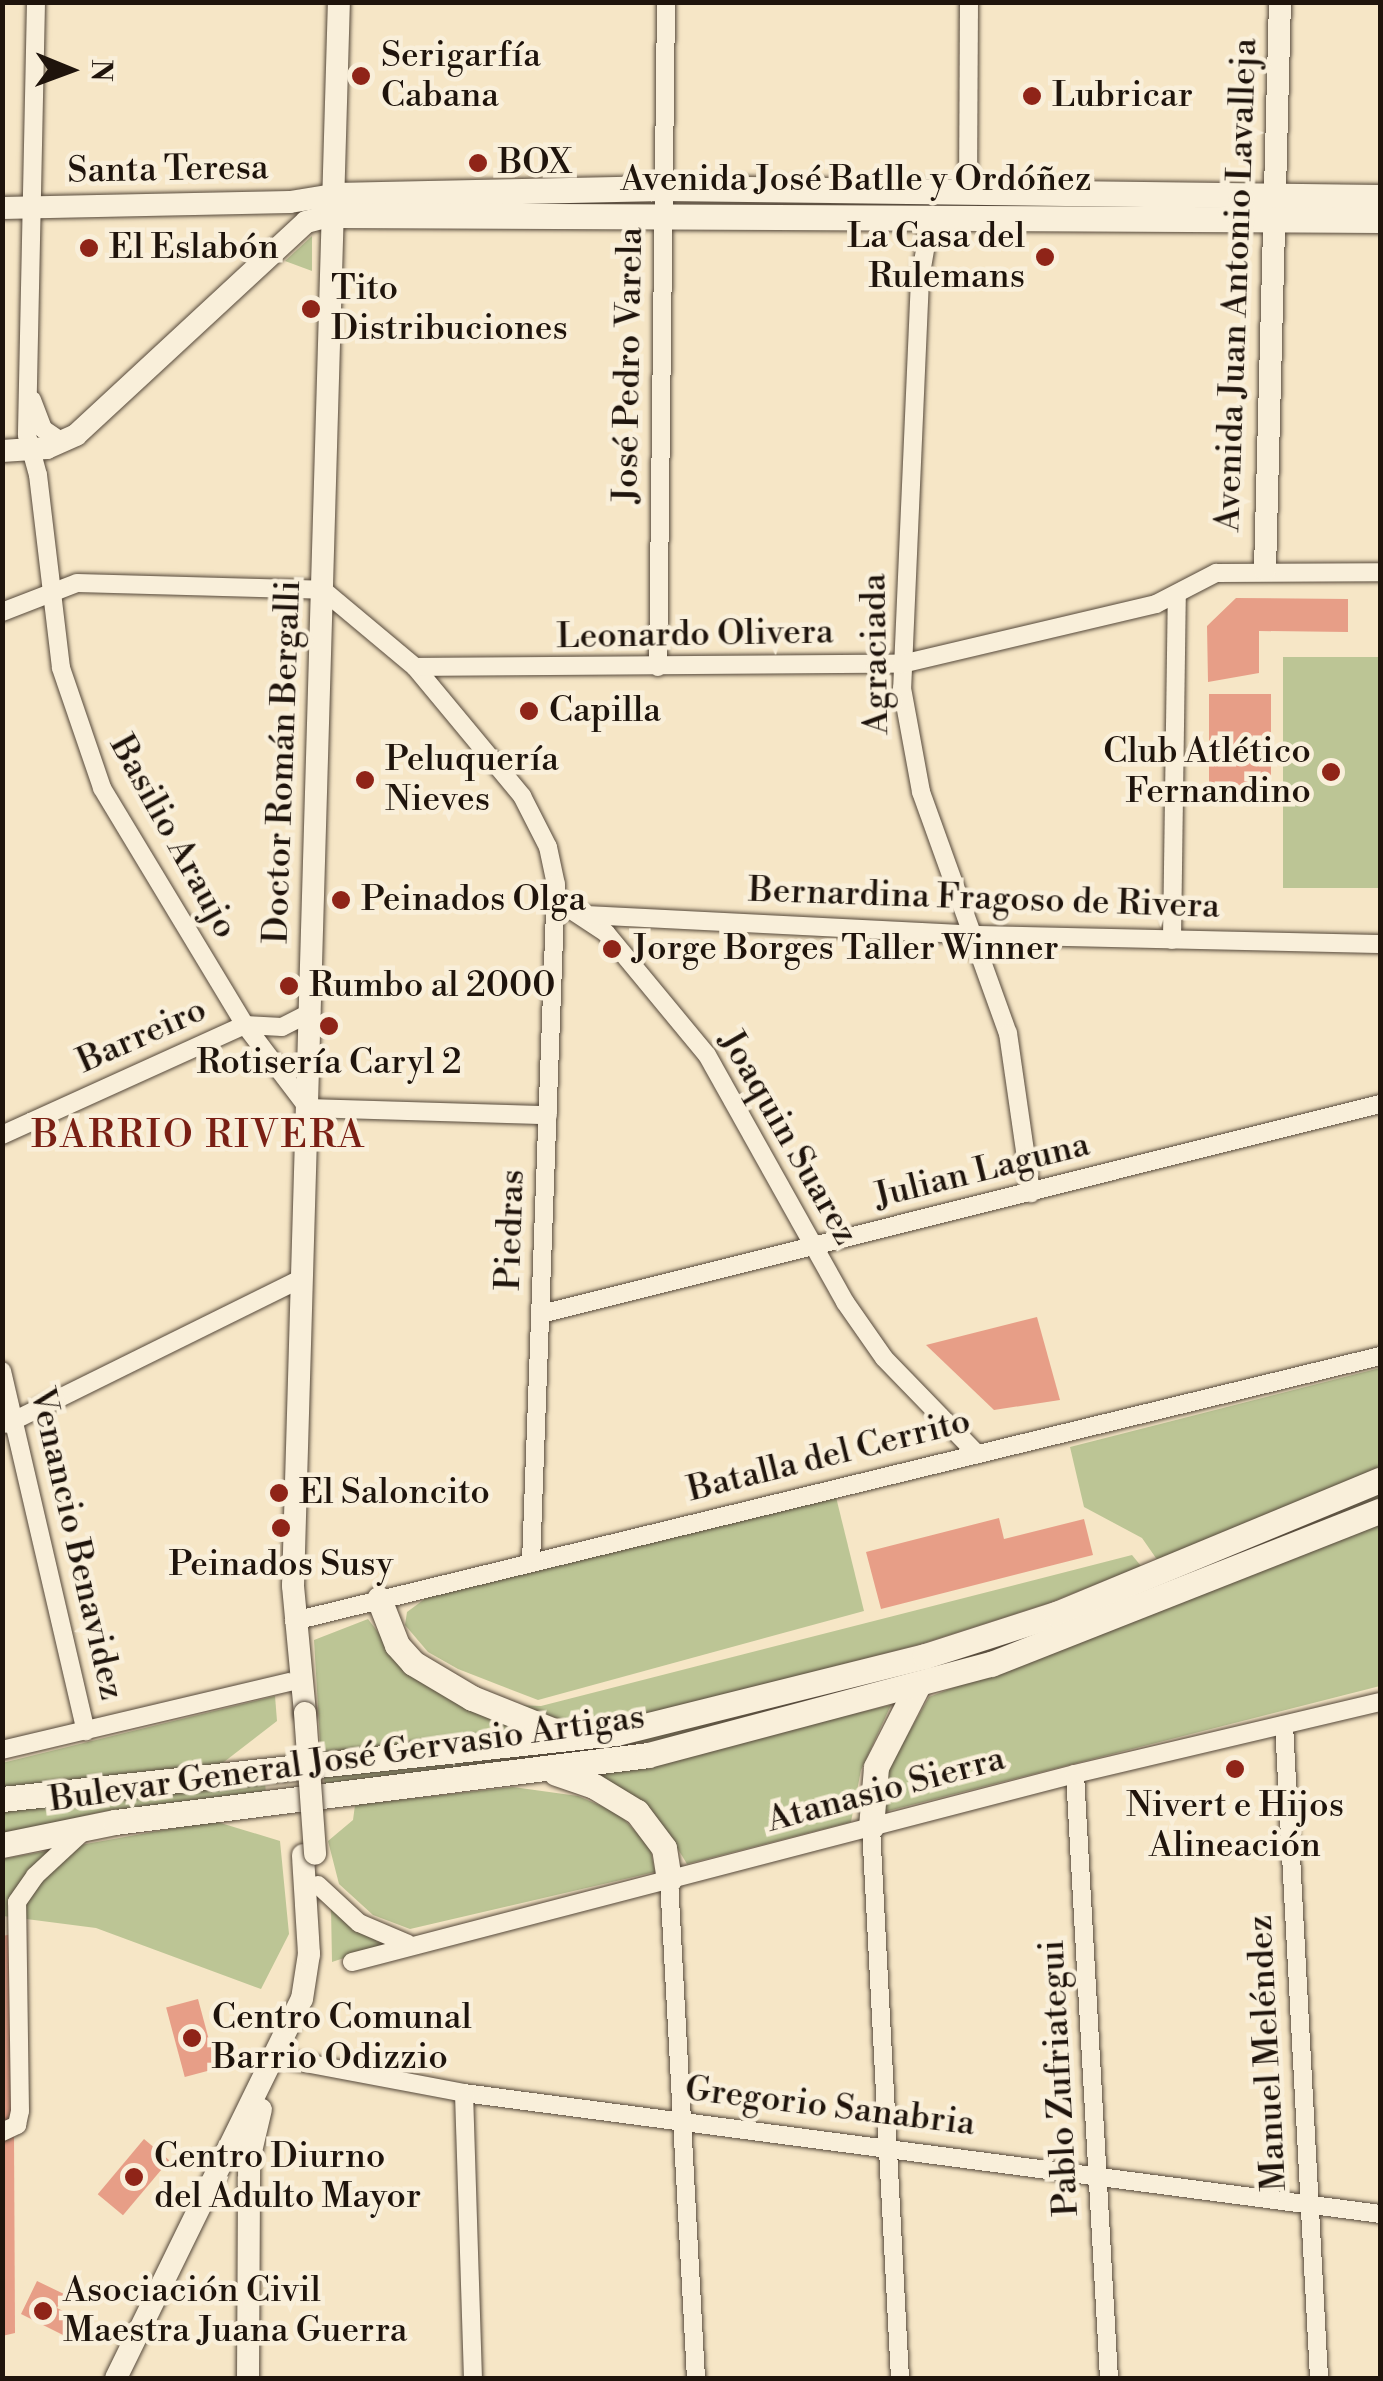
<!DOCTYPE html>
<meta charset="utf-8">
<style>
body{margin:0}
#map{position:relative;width:1383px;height:2381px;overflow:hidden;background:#f6e6c6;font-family:"Libre Bodoni",serif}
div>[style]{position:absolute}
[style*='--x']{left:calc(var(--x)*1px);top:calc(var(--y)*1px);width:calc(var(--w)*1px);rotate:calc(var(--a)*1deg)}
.green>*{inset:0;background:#bcc595;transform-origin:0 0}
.building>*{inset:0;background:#e79e87;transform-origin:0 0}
.roads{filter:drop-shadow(0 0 2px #55483a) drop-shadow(0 0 2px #55483a)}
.minor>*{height:18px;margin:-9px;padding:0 9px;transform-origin:9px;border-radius:9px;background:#f9efda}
.tertiary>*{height:22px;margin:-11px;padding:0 11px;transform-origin:11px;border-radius:11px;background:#f9efda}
.secondary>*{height:25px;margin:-12.5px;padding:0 12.5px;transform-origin:12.5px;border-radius:12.5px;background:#f9efda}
.bridges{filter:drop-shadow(0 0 2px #55483a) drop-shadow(0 0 2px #55483a)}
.tertiary-bridge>*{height:22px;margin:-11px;padding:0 11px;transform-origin:11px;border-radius:11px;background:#f9efda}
.dots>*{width:28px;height:28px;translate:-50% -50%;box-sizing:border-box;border:5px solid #f9efda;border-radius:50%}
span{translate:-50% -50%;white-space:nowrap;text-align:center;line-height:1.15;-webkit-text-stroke:9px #f9efda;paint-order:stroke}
.poi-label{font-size:35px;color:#1f140c}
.left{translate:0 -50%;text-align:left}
.right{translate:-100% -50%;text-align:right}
.street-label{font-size:35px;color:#1f140c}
.neighbourhood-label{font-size:38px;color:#7a1f14;letter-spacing:2.5px}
.frame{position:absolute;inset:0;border:5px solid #1f140c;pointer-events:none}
.north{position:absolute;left:20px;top:20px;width:100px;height:100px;-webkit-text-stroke:8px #f9efda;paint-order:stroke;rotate:91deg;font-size:28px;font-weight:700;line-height:40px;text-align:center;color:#1f140c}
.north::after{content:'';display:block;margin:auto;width:35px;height:45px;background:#1f140c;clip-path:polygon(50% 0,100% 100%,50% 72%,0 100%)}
</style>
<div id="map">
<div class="green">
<div style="clip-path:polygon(312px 236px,312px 271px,285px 261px)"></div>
<div style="left:1283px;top:657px;width:97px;height:231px"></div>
<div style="clip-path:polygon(1380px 1368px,1380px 1470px,1158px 1561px,1142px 1538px,1084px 1507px,1070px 1447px)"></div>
<div style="clip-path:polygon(1380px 1490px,1380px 1498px,973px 1660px,681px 1737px,325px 1788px,324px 1777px,679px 1729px,856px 1686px)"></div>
<div style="clip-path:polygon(836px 1497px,864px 1611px,538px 1700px,458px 1669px,428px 1652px,405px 1625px,407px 1612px,426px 1598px)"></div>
<div style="clip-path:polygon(1380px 1523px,1380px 1686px,884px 1812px,882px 1780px,929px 1697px)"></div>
<div style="clip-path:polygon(1132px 1555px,1141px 1566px,1049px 1603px,921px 1644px,642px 1716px,578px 1725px,516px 1705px,541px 1706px)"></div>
<div style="clip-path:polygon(368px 1619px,412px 1677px,520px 1732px,321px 1757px,314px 1640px)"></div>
<div style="clip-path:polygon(275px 1696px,277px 1721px,220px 1765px,3px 1787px,2px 1763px)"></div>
<div style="clip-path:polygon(891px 1705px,861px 1770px,851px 1822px,687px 1864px,673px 1841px,598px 1774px)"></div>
<div style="clip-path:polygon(265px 1782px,266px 1794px,106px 1811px,3px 1834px,3px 1811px)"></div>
<div style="clip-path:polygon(513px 1787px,578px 1796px,618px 1813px,650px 1847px,655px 1872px,410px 1929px,373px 1915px,339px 1884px,328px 1841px,353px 1820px,355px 1805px)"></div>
<div style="clip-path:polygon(214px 1821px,280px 1841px,289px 1934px,261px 1989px,96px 1928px,3px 1916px,2px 1859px)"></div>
<div style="clip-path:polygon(331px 1908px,362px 1932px,383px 1945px,332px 1962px)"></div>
</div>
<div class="building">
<div style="clip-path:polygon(1236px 598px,1348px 599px,1348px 632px,1259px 631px,1259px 673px,1208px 682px,1207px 626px)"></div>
<div style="left:1209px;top:694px;width:62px;height:97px"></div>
<div style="clip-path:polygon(1037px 1317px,1060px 1400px,994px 1410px,926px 1345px)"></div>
<div style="clip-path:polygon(999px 1518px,1004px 1539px,1084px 1519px,1093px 1555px,881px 1609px,866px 1552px)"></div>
<div style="clip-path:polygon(13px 1934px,15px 2333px,2px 2336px,2px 1936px)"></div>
<div style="left:198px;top:1999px;width:72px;height:33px;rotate:75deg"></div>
<div style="left:144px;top:2139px;width:33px;height:72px;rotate:40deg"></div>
<div style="clip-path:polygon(37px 2281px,64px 2294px,57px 2308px,77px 2318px,67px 2337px,21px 2314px)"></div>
</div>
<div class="roads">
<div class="minor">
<div style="--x:36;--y:2;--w:433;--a:91.2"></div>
<div style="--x:27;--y:435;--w:41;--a:74.6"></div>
<div style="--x:38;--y:475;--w:194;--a:83.2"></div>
<div style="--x:61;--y:668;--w:127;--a:71.1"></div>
<div style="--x:102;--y:788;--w:277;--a:58.9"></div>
<div style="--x:245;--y:1025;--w:104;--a:52.8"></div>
<div style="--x:308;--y:1108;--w:240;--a:1.7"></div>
<div style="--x:968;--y:192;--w:190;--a:-89.7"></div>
<div style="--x:931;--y:216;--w:64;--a:99.9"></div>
<div style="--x:920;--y:279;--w:409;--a:92.5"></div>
<div style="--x:902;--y:688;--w:106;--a:79.6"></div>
<div style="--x:921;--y:792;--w:256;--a:70.2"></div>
<div style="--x:1008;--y:1033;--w:162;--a:81.8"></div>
<div style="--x:32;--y:400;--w:31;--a:69"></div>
<div style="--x:43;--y:429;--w:23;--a:34"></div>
<div style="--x:2;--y:612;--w:80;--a:-21.1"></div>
<div style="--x:77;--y:583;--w:246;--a:1.6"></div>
<div style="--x:323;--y:590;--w:120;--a:39.9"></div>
<div style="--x:415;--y:667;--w:168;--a:50.3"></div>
<div style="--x:522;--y:796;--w:57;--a:63"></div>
<div style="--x:548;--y:847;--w:38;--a:78"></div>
<div style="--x:556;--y:884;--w:679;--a:92.11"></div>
<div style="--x:415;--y:667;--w:487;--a:-0.4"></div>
<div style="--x:902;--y:664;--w:261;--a:-13.3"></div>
<div style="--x:1156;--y:604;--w:68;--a:-27.3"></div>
<div style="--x:1216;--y:573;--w:164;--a:-0.3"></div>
<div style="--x:658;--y:667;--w:665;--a:-89.31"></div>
<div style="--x:556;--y:900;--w:60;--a:33.4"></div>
<div style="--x:606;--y:933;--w:158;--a:50.4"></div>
<div style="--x:707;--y:1055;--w:283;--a:60.8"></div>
<div style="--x:845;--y:1302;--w:68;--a:55.1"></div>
<div style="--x:884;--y:1358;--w:132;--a:45.9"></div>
<div style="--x:585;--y:915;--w:392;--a:2.9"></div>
<div style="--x:976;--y:935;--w:404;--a:1.3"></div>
<div style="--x:1172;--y:940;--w:345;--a:-89.2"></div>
<div style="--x:2;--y:1135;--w:267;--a:-24.4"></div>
<div style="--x:245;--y:1025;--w:37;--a:3"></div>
<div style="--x:282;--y:1027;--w:33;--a:-27"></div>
<div style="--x:541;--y:1314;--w:865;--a:-14.05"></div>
<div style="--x:2;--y:1371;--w:370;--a:76.9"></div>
<div style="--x:7;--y:1424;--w:329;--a:-26.3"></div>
<div style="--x:294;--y:1621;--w:1118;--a:-13.71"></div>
<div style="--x:1284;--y:1725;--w:654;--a:86.93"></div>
<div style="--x:2;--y:1750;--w:296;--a:-13.3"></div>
<div style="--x:1075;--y:1774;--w:605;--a:86.78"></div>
<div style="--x:871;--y:1827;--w:552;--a:86.99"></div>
<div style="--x:669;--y:1880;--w:499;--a:86.9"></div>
<div style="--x:318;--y:1885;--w:56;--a:42.8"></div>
<div style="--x:359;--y:1923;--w:53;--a:23.2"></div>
<div style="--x:352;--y:1962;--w:747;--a:-14.58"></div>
<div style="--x:1075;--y:1774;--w:313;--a:-13.3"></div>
<div style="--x:274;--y:2057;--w:193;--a:10.7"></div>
<div style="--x:464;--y:2093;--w:924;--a:7.52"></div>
<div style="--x:464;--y:2093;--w:285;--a:88.2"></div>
<div style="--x:2;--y:2132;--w:17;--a:-25"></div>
<div style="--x:17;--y:2125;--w:14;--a:-78"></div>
<div style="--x:20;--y:2111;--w:209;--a:-90.8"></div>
<div style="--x:17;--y:1902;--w:32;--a:-55"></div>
<div style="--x:35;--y:1876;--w:72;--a:-42.8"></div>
</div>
<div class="tertiary">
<div style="--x:2;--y:208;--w:288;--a:-1.2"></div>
<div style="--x:290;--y:202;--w:45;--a:-9"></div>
<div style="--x:2;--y:451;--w:45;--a:-3.8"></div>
<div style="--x:47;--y:448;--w:32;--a:-24"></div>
<div style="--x:76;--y:435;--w:313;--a:-42.8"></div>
<div style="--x:306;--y:222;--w:27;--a:-15"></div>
<div style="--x:1265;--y:570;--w:568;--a:-88.49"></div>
<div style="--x:305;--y:1713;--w:128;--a:-95.4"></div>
<div style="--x:293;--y:1586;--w:1585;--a:-88.34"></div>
<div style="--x:116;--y:2378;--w:422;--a:-63.9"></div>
<div style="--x:302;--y:1999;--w:46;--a:-81.2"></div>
<div style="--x:309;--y:1954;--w:99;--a:-93.5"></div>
<div style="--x:248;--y:2378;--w:218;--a:-89.7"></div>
<div style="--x:249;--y:2160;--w:52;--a:-76.8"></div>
</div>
<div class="secondary">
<div style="--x:334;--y:195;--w:329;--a:-1.2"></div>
<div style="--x:663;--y:188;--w:717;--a:0.72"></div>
<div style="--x:332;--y:215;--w:1048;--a:0.27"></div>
<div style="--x:379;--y:1599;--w:49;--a:68.6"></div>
<div style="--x:397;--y:1645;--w:24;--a:48"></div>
<div style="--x:413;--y:1663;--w:69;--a:30.7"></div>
<div style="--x:472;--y:1698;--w:105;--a:21.9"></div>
<div style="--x:556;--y:1773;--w:40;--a:18.9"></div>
<div style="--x:594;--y:1786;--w:50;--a:31.2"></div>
<div style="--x:637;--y:1812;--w:45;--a:53.1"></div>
<div style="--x:664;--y:1848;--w:32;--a:81"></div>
<div style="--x:2;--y:1799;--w:618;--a:-6.14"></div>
<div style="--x:616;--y:1733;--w:318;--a:-14"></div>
<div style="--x:925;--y:1656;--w:138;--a:-17.8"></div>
<div style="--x:1056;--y:1614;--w:351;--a:-22.5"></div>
<div style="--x:871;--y:1827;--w:60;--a:-85.2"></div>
<div style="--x:876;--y:1767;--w:90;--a:-62.9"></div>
<div style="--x:2;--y:1845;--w:115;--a:-11.5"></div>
<div style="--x:115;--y:1822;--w:537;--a:-7.16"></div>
<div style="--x:648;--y:1755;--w:355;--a:-14.9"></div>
<div style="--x:991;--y:1664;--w:418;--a:-21.5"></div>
</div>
</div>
<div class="bridges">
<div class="tertiary-bridge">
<div style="--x:305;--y:1713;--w:141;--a:85.9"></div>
</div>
</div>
<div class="dots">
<div style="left:361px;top:76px;background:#8f2418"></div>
<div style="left:1032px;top:96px;background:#8f2418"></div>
<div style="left:478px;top:163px;background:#8f2418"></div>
<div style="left:89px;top:248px;background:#8f2418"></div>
<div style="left:1045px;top:257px;background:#8f2418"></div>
<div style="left:311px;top:309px;background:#8f2418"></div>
<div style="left:529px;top:711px;background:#8f2418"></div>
<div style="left:1331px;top:772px;background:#8f2418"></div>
<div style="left:365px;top:780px;background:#8f2418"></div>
<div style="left:341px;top:900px;background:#8f2418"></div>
<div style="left:612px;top:949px;background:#8f2418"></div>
<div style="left:289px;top:986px;background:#8f2418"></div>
<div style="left:329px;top:1026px;background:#8f2418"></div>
<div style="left:279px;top:1493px;background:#8f2418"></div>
<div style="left:281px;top:1528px;background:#8f2418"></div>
<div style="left:1235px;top:1769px;background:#8f2418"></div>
<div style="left:192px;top:2038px;background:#8f2418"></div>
<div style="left:134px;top:2177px;background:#8f2418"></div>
<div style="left:43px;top:2311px;background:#8f2418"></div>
</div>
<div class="poi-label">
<span class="left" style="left:381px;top:76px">Serigarfía<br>Cabana</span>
<span class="left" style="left:1052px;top:96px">Lubricar</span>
<span class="left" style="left:498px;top:163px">BOX</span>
<span class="right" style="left:1025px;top:257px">La Casa del<br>Rulemans</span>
<span class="left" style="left:109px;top:248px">El Eslabón</span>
<span class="left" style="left:331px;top:309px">Tito<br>Distribuciones</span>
<span class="left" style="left:549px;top:711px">Capilla</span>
<span class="right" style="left:1311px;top:772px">Club Atlético<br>Fernandino</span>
<span class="left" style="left:385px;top:780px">Peluquería<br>Nieves</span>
<span class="left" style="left:361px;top:900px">Peinados Olga</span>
<span class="left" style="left:632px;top:949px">Jorge Borges Taller Winner</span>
<span class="left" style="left:309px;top:986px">Rumbo al 2000</span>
<span style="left:329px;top:1063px">Rotisería Caryl 2</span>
<span class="left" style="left:299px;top:1493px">El Saloncito</span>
<span style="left:281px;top:1565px">Peinados Susy</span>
<span style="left:1235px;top:1826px">Nivert e Hijos<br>Alineación</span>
<span class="left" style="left:212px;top:2038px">Centro Comunal<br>Barrio Odizzio</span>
<span class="left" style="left:154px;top:2177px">Centro Diurno<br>del Adulto Mayor</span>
<span class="left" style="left:63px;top:2311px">Asociación Civil<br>Maestra Juana Guerra</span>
</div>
<div class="street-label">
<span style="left:168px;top:170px;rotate:-1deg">Santa Teresa</span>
<span style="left:856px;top:180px">Avenida José Batlle y Ordóñez</span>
<span style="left:1237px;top:285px;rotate:-88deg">Avenida Juan Antonio Lavalleja</span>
<span style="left:629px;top:365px;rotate:-89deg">José Pedro Varela</span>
<span style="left:695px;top:635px;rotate:-1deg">Leonardo Olivera</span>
<span style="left:876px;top:654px;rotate:-91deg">Agraciada</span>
<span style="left:283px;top:762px;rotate:-88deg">Doctor Román Bergalli</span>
<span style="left:173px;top:837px;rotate:61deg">Basilio Araujo</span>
<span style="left:984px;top:899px;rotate:2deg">Bernardina Fragoso de Rivera</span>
<span style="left:142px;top:1036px;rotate:-24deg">Barreiro</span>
<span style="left:788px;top:1138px;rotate:60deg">Joaquin Suarez</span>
<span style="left:982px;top:1171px;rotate:-14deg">Julian Laguna</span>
<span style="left:511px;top:1230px;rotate:-88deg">Piedras</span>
<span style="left:829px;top:1456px;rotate:-14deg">Batalla del Cerrito</span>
<span style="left:76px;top:1544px;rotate:77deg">Venancio Benavidez</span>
<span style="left:347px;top:1759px;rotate:-8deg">Bulevar General José Gervasio Artigas</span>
<span style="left:886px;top:1790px;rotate:-15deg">Atanasio Sierra</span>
<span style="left:1268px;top:2053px;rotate:-93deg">Manuel Meléndez</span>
<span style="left:1060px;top:2078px;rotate:-93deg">Pablo Zufriategui</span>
<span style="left:830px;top:2107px;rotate:7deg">Gregorio Sanabria</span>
</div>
<div class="neighbourhood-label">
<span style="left:199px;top:1136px">BARRIO RIVERA</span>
</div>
<div class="frame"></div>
<div class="north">N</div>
</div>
